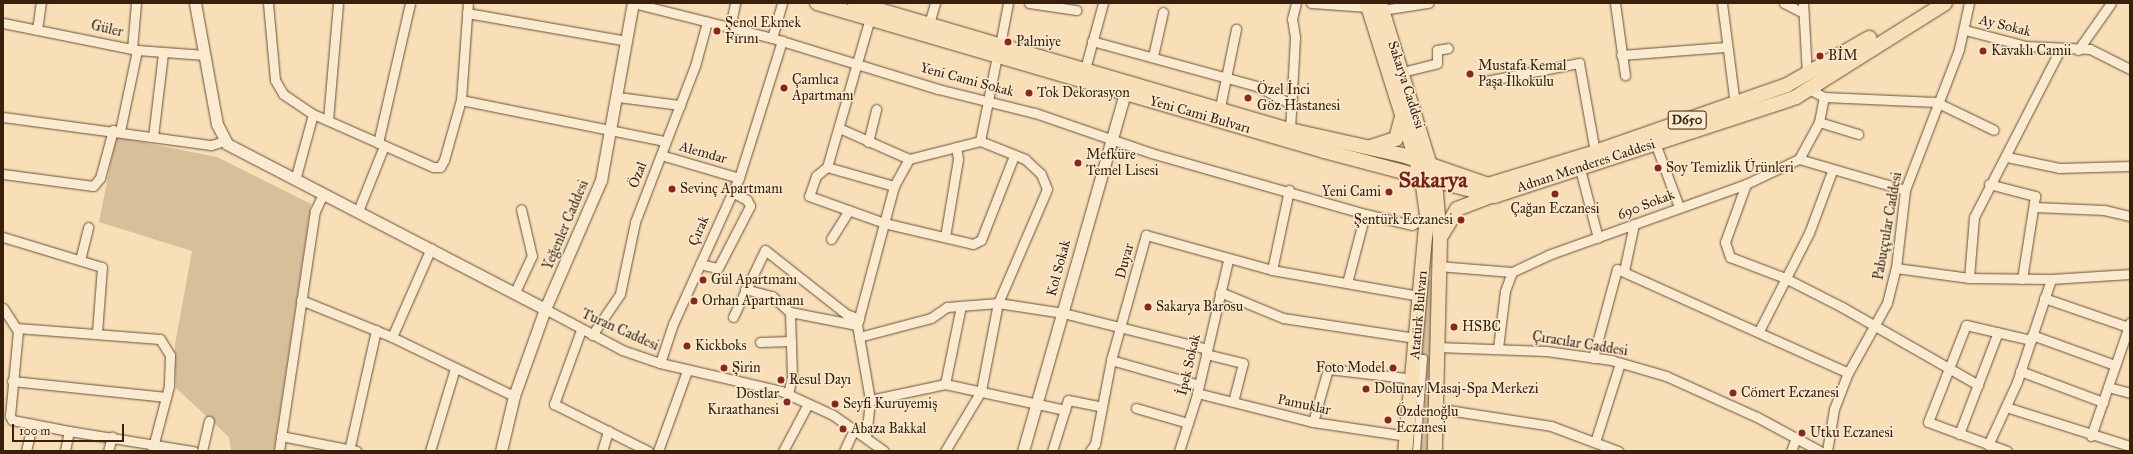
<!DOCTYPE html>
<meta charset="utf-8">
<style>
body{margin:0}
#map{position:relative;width:2133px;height:454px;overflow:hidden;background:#f8dfb7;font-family:"IM FELL Great Primer",serif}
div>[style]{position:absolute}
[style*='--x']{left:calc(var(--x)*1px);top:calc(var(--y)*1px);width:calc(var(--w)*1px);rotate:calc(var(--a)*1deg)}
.green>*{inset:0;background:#d7bf9a}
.roads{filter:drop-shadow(0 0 1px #685037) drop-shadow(0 0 1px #685037)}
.pedestrian>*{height:7px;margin:-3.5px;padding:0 3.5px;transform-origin:3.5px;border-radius:3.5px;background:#faead0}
.minor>*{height:9px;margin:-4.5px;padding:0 4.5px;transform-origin:4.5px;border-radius:4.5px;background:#faead0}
.tertiary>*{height:11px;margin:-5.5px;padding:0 5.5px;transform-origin:5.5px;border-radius:5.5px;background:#faead0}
.primary>*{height:14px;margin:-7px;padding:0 7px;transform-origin:7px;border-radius:7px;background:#f8dfb7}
.dots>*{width:11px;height:11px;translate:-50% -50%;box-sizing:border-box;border:2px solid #faead0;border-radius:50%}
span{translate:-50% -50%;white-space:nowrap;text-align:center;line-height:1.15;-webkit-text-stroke:3px #faead0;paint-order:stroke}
.shield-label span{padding:1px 3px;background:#faead0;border:1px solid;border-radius:3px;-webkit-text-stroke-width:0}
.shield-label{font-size:13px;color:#38200c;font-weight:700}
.poi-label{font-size:14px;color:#38200c}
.left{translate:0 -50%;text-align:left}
.right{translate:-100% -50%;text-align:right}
.street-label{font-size:14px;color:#38200c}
.town-label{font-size:22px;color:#7a1f14;font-weight:700}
.frame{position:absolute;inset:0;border:4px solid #38200c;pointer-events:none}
.scale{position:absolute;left:12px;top:424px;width:112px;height:18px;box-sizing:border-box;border:2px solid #38200c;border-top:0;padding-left:5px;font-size:12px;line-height:14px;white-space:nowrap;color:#38200c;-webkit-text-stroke:3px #faead0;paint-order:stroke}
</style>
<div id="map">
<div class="green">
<div style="clip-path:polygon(116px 137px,217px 157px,311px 204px,274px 451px,231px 451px,229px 437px,176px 388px,175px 344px,192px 251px,99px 222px)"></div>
<div style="clip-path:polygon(1433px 279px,1427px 451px,1411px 451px,1428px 280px)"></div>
</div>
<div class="roads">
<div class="pedestrian">
<div style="--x:1415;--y:358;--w:8;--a:0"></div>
<div style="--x:1423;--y:358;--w:93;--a:94.3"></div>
</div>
<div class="minor">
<div style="--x:268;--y:3;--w:77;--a:84.8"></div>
<div style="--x:275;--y:80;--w:16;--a:60"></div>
<div style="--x:283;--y:94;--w:36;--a:34"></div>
<div style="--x:313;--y:114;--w:131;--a:23.8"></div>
<div style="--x:433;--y:167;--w:7;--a:0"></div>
<div style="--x:440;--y:167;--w:8;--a:-60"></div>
<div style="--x:444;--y:160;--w:62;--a:-74.2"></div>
<div style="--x:461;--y:100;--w:97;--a:-85.9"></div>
<div style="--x:633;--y:3;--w:143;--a:14.1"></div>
<div style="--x:772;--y:38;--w:174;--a:17.1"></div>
<div style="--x:938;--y:89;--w:100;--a:13.9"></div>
<div style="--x:1035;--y:113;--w:123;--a:19"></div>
<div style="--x:1151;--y:153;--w:223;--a:15.9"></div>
<div style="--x:1365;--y:214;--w:48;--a:13.2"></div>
<div style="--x:1412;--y:225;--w:17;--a:-31"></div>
<div style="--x:1029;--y:3;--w:48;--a:8.5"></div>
<div style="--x:1311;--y:3;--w:57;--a:4"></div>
<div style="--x:1615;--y:3;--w:73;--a:82.1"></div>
<div style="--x:1722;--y:3;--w:102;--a:82.7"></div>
<div style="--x:1784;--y:3;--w:22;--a:27"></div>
<div style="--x:1803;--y:3;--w:71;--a:86.8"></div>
<div style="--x:1382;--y:10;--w:47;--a:-8.7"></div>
<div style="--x:467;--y:13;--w:162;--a:9.9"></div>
<div style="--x:870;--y:18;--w:155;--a:106.1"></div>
<div style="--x:827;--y:167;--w:14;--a:141"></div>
<div style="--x:816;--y:176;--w:21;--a:109"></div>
<div style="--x:809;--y:196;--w:80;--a:19.8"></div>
<div style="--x:884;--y:223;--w:91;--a:13.3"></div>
<div style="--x:973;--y:244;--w:9;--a:-27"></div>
<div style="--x:981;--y:240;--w:90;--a:-68.6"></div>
<div style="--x:3;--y:23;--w:137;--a:11.4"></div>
<div style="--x:137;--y:50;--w:68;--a:4.2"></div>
<div style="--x:929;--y:24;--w:22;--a:-74"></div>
<div style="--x:730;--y:27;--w:25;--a:-78"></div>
<div style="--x:37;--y:30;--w:27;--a:-82"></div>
<div style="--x:1965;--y:30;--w:63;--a:14.7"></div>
<div style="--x:2026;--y:46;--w:64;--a:2.7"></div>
<div style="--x:2090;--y:49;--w:45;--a:26.6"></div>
<div style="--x:772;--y:38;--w:36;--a:-74"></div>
<div style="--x:1092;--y:41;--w:171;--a:15.3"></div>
<div style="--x:1257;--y:86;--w:40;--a:28"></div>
<div style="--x:1000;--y:45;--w:43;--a:-79.2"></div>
<div style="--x:132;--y:49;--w:46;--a:-85"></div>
<div style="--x:2078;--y:50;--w:57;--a:-54.9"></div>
<div style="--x:1621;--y:55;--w:104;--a:-4.4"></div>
<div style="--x:1153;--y:56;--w:45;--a:-77.2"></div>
<div style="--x:1085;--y:69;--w:68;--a:-74.7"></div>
<div style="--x:1402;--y:72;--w:36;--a:-14"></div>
<div style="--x:1437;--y:63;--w:13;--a:-90"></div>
<div style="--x:1437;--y:50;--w:11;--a:-10"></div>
<div style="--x:1486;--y:81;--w:95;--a:-11"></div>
<div style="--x:1579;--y:63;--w:90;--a:79.8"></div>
<div style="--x:1809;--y:89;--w:17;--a:28"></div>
<div style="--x:1824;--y:97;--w:112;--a:2.6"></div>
<div style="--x:1936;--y:102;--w:64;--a:25.8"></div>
<div style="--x:618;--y:97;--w:63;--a:7.4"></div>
<div style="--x:461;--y:100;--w:208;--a:11.4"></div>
<div style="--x:1220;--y:107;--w:80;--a:-78.4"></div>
<div style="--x:3;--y:117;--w:210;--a:7.7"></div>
<div style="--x:211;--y:145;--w:15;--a:-16"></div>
<div style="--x:328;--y:120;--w:117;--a:-85.1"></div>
<div style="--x:1819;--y:122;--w:41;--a:17.1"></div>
<div style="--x:839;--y:128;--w:77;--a:23.9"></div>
<div style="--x:1290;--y:130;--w:93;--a:-86.9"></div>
<div style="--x:1295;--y:37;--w:18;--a:-99"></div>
<div style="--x:1292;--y:19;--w:16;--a:-76"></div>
<div style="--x:120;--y:131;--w:83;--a:-78.1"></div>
<div style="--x:153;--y:137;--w:85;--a:-83.2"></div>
<div style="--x:868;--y:142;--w:34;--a:-76"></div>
<div style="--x:378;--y:143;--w:144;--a:-77.1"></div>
<div style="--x:1655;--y:143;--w:68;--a:69.4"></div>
<div style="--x:661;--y:155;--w:81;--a:16.4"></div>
<div style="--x:2007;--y:157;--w:53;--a:11.9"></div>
<div style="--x:2059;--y:168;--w:71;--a:-1.6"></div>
<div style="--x:1799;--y:159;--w:110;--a:16.3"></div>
<div style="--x:827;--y:167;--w:70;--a:15.8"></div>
<div style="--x:1580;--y:169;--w:71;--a:75.4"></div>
<div style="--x:3;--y:174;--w:91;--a:7.6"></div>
<div style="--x:93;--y:186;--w:11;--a:-49"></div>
<div style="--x:100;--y:178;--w:50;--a:-74.8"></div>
<div style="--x:295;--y:180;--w:68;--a:-74.7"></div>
<div style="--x:1746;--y:184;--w:62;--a:109.9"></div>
<div style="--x:1725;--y:242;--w:16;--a:72"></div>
<div style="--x:1730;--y:257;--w:59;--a:20.9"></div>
<div style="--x:1785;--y:278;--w:64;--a:27"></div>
<div style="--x:1842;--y:307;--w:157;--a:29.8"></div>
<div style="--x:1989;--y:184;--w:48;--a:14.6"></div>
<div style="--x:2035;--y:196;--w:84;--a:98.9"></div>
<div style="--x:2034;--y:207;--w:70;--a:2.5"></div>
<div style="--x:2104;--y:210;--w:27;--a:13"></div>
<div style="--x:358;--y:211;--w:70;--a:-68.2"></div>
<div style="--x:3;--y:237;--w:103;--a:16.9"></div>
<div style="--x:102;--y:267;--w:65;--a:94.4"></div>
<div style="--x:945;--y:237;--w:79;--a:-80.5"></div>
<div style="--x:958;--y:159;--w:12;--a:-99"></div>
<div style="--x:831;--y:239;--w:34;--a:-58"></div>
<div style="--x:80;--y:260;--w:34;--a:-76"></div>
<div style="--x:700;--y:264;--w:18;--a:13"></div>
<div style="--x:718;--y:268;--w:70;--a:-62.7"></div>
<div style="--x:750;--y:206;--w:7;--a:-117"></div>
<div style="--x:747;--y:200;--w:17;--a:-152"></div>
<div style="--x:1438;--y:266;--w:74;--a:4.6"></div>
<div style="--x:1896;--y:268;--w:74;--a:7.8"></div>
<div style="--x:1969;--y:278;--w:82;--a:0.7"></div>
<div style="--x:2051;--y:279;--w:79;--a:-3.6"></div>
<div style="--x:1272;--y:270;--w:149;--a:10"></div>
<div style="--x:1624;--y:271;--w:48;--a:-78"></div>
<div style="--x:1969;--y:278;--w:61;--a:-85.3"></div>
<div style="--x:1974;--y:217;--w:188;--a:-62.8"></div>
<div style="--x:1347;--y:283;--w:71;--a:-75.4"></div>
<div style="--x:745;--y:289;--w:28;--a:15"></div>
<div style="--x:772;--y:296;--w:24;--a:42"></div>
<div style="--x:790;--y:312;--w:68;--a:11"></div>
<div style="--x:515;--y:292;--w:40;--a:-65"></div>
<div style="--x:532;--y:256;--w:48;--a:-103.2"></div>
<div style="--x:1220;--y:292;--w:68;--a:22.4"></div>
<div style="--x:1283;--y:318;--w:134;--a:8.6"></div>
<div style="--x:2044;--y:298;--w:89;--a:19"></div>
<div style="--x:301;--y:300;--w:98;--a:22.1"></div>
<div style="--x:392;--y:337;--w:136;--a:25.8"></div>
<div style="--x:3;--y:308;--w:27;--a:57"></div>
<div style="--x:18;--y:331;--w:85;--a:95.4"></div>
<div style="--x:10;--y:416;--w:4;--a:63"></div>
<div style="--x:12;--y:420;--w:58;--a:10.9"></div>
<div style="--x:545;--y:309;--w:87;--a:28"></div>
<div style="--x:622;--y:350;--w:40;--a:18.9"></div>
<div style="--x:660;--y:363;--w:124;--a:13"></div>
<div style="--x:781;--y:391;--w:57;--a:24.8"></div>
<div style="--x:833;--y:415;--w:62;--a:35.2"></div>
<div style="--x:733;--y:317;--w:74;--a:-64.5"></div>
<div style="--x:765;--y:250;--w:103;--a:38.3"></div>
<div style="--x:846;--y:314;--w:14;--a:21"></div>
<div style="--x:17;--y:328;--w:143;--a:4.4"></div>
<div style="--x:160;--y:339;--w:19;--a:58"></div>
<div style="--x:170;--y:355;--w:31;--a:92"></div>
<div style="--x:169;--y:386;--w:67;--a:104.7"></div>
<div style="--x:581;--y:330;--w:79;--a:110"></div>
<div style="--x:554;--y:404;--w:105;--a:26.6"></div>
<div style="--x:1759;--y:331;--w:110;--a:-63"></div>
<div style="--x:1809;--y:233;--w:66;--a:-69.6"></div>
<div style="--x:592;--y:335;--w:50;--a:-55.7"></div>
<div style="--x:620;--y:294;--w:74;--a:-78.2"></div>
<div style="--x:635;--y:222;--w:167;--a:-69"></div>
<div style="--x:695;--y:66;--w:46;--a:-74.7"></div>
<div style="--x:2032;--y:335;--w:88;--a:19.9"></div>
<div style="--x:392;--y:337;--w:97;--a:-66.3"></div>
<div style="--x:859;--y:337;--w:74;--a:-14.8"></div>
<div style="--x:931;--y:318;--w:19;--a:-35"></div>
<div style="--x:947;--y:307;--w:51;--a:-4.5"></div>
<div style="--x:998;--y:303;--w:66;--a:8.7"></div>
<div style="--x:1063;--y:313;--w:148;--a:14"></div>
<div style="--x:760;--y:342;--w:31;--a:-2"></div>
<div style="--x:1437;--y:347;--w:109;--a:2.1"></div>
<div style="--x:1546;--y:351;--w:66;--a:7.9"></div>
<div style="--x:1611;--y:360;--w:57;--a:16.2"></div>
<div style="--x:1666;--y:376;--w:100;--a:24.3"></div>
<div style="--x:1757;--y:417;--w:72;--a:28.4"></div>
<div style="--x:1498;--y:348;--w:57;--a:-83"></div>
<div style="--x:1505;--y:291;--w:20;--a:-70"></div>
<div style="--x:1512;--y:272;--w:40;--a:-25"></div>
<div style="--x:1548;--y:255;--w:210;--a:-19.7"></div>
<div style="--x:1746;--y:184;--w:59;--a:-25.3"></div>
<div style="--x:1799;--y:159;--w:42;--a:-61.6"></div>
<div style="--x:1819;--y:122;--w:25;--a:-79"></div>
<div style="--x:1206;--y:354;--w:38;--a:14"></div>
<div style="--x:1243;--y:363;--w:40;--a:104.4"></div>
<div style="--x:1593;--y:358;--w:92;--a:-74.9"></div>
<div style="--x:1617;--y:269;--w:253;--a:24.2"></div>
<div style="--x:1111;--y:360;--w:91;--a:15.9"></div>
<div style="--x:660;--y:363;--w:41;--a:-71.6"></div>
<div style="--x:673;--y:324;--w:160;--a:-65.7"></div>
<div style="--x:739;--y:178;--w:144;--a:-72.6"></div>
<div style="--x:2020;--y:371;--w:89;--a:20.5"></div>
<div style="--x:12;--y:381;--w:155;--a:5.9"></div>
<div style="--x:945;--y:384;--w:80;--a:-78.4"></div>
<div style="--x:2108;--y:387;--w:23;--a:15"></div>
<div style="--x:1197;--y:393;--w:120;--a:14"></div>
<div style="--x:1313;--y:422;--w:95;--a:8.5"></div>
<div style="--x:788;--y:394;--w:18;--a:-77"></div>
<div style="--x:792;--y:376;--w:64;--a:-91.8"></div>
<div style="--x:870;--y:400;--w:77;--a:-12"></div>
<div style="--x:945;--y:384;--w:123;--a:12.2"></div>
<div style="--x:2006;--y:407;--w:130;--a:17.5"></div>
<div style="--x:1136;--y:408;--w:54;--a:16.1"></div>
<div style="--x:1435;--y:408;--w:117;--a:8.8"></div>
<div style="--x:1551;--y:426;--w:72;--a:20.5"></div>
<div style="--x:1313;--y:422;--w:55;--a:-74.2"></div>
<div style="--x:1328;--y:369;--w:87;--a:6.6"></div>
<div style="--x:1959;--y:434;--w:109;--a:-69.1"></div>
<div style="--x:281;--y:436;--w:77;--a:11.2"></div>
<div style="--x:2091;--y:436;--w:120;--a:-71"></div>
<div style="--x:866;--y:438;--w:38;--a:-84"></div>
<div style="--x:870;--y:400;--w:76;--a:-99.8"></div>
<div style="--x:857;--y:325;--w:144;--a:-75.1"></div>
<div style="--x:894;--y:186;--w:31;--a:-61"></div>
<div style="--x:909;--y:159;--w:73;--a:-14.2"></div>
<div style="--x:980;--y:141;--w:87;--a:-78.7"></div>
<div style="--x:1595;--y:442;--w:83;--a:-72.4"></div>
<div style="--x:1988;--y:445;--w:69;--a:-65.3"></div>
<div style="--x:2017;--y:382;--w:108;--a:-71.7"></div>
<div style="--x:26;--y:451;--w:28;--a:-77"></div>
<div style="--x:65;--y:451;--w:20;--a:-79"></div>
<div style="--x:69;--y:431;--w:126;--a:9.2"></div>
<div style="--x:108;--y:451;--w:15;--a:-74"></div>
<div style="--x:202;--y:451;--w:31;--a:-77"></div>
<div style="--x:279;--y:451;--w:243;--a:-81.5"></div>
<div style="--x:315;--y:211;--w:19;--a:-65"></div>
<div style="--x:349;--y:451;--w:124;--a:-77.4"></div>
<div style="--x:430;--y:451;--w:87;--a:-73.2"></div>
<div style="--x:602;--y:451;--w:21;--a:-73"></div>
<div style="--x:658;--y:451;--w:85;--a:-70.1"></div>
<div style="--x:783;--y:451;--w:53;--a:-62"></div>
<div style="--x:844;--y:451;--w:23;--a:-65"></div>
<div style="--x:945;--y:451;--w:70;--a:-59"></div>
<div style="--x:981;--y:391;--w:90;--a:-79.1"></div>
<div style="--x:998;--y:303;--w:124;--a:-66.7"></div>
<div style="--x:1047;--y:189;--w:16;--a:-112"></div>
<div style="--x:1041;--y:174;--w:22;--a:-137"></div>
<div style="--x:1025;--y:159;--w:48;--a:-158.2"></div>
<div style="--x:1052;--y:451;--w:53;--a:-72.6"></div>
<div style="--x:1068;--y:400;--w:33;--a:11"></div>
<div style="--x:1090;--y:451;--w:9;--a:-54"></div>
<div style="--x:1095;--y:444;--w:86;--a:-79.2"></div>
<div style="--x:1111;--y:360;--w:130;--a:-74.4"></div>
<div style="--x:1146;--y:235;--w:131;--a:15.5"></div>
<div style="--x:1272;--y:270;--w:82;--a:-78"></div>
<div style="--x:1179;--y:451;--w:56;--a:-72.2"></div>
<div style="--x:1196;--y:398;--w:141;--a:-76.9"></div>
<div style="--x:1791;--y:451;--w:14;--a:-69"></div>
<div style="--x:1827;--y:451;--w:43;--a:-80.5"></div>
<div style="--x:1834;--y:409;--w:39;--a:-69"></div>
<div style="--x:1848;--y:373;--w:80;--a:-60.9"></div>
<div style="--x:1887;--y:303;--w:36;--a:-76"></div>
<div style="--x:1896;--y:268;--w:79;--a:-83.4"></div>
<div style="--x:1905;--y:190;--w:151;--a:-69"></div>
<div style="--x:1959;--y:49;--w:47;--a:-77.7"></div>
<div style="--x:2007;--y:451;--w:84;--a:-159.8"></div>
<div style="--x:1928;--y:422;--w:104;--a:-68.6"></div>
<div style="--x:1966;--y:325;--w:67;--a:13"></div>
</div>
<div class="tertiary">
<div style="--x:195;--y:3;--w:123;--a:79.7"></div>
<div style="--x:217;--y:124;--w:22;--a:63"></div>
<div style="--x:227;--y:144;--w:358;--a:27.4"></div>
<div style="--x:501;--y:451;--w:57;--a:-76.7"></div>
<div style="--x:514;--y:396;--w:92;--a:-70.4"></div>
<div style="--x:545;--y:309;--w:141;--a:-66.5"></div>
<div style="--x:601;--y:180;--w:180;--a:-79.8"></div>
<div style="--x:1023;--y:451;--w:372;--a:-74.1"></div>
</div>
<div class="primary">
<div style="--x:817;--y:3;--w:528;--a:16.27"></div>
<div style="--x:1324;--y:151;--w:176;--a:14.8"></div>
<div style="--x:1494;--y:196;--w:318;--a:-18.1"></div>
<div style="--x:1796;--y:97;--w:176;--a:-32.2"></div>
<div style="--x:855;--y:3;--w:453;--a:16.3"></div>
<div style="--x:1290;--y:130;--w:115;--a:12.6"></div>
<div style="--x:1402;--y:155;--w:91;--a:19.2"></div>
<div style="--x:1488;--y:185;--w:112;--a:-17.1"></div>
<div style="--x:1595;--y:152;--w:203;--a:-19.2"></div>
<div style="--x:1787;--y:85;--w:95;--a:-29.8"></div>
<div style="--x:1367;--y:3;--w:184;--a:72.6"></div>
<div style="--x:1422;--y:179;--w:37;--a:82"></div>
<div style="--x:1427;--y:216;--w:236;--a:95.3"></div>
<div style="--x:1380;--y:3;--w:187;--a:72.9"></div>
<div style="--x:1435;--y:182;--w:57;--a:85"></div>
<div style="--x:1440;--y:239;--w:212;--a:91.4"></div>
<div style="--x:1371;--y:147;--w:26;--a:-18"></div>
<div style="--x:1396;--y:139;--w:23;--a:-75"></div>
<div style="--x:1441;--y:236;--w:31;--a:-59"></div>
<div style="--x:1457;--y:209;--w:34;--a:-21"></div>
</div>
</div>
<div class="dots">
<div style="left:717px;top:31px;background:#8f2418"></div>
<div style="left:1008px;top:42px;background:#8f2418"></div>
<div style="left:1983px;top:51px;background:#8f2418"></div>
<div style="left:1820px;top:56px;background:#8f2418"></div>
<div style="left:1470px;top:74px;background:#8f2418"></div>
<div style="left:784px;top:88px;background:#8f2418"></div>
<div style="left:1029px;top:93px;background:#8f2418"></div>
<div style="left:1248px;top:98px;background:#8f2418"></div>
<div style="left:1078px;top:163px;background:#8f2418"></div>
<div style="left:1658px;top:168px;background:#8f2418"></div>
<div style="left:672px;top:189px;background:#8f2418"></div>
<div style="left:1389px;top:192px;background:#8f2418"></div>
<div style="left:1555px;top:194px;background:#8f2418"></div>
<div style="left:1461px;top:220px;background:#8f2418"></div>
<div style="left:703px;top:280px;background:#8f2418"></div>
<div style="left:694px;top:301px;background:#8f2418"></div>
<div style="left:1148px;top:307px;background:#8f2418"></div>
<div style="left:1454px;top:327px;background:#8f2418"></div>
<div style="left:687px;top:346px;background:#8f2418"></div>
<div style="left:724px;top:368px;background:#8f2418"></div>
<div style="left:1393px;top:368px;background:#8f2418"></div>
<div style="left:781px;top:380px;background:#8f2418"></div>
<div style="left:1366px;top:389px;background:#8f2418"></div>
<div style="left:1733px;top:393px;background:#8f2418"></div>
<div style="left:787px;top:402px;background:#8f2418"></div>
<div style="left:835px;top:404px;background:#8f2418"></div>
<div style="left:1388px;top:420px;background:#8f2418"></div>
<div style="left:843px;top:429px;background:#8f2418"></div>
<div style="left:1802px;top:433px;background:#8f2418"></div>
</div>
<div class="shield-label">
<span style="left:1687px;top:120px">D650</span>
</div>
<div class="poi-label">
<span class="left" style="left:725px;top:31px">Şenol Ekmek<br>Fırını</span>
<span class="left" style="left:1016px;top:42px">Palmiye</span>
<span class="left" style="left:1991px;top:51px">Kavaklı Camii</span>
<span class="left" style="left:1828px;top:56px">BİM</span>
<span class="left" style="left:1478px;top:74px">Mustafa Kemal<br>Paşa İlkokulu</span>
<span class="left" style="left:792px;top:88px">Çamlıca<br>Apartmanı</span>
<span class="left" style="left:1257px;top:98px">Özel İnci<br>Göz Hastanesi</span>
<span class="left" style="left:1037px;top:93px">Tok Dekorasyon</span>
<span class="left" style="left:1086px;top:163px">Mefküre<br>Temel Lisesi</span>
<span class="left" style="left:1666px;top:168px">Soy Temizlik Ürünleri</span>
<span class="left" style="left:680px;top:189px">Sevinç Apartmanı</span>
<span class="right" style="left:1381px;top:192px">Yeni Cami</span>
<span style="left:1555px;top:209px">Çağan Eczanesi</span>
<span class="right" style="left:1453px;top:220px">Şentürk Eczanesi</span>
<span class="left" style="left:711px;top:280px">Gül Apartmanı</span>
<span class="left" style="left:702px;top:301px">Orhan Apartmanı</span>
<span class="left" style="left:1156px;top:307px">Sakarya Barosu</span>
<span class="left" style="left:1462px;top:327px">HSBC</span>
<span class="left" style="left:695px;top:346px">Kickboks</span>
<span class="left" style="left:732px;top:368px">Şirin</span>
<span class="right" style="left:1385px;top:368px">Foto Model</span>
<span class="left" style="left:789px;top:380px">Resul Dayı</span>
<span class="left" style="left:1374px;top:389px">Dolunay Masaj-Spa Merkezi</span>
<span class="left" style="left:1741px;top:393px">Cömert Eczanesi</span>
<span class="right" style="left:779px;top:402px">Dostlar<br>Kıraathanesi</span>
<span class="left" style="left:843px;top:404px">Seyfi Kuruyemiş</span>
<span class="left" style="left:1396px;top:420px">Özdenoğlu<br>Eczanesi</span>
<span class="left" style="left:851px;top:429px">Abaza Bakkal</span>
<span class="left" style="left:1810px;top:433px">Utku Eczanesi</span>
</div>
<div class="street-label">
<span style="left:2005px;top:26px;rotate:14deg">Ay Sokak</span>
<span style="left:107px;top:29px;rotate:13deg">Güler</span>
<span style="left:967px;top:80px;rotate:15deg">Yeni Cami Sokak</span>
<span style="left:1406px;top:85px;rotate:72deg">Sakarya Caddesi</span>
<span style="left:1200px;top:115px;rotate:16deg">Yeni Cami Bulvarı</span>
<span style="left:703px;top:153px;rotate:16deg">Alemdar</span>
<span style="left:1586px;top:166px;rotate:-18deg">Adnan Menderes Caddesi</span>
<span style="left:638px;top:175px;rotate:-69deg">Özal</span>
<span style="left:1646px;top:205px;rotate:-21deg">690 Sokak</span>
<span style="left:566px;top:225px;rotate:-67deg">Yeğenler Caddesi</span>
<span style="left:1888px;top:226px;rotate:-80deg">Pabuççular Caddesi</span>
<span style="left:699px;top:231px;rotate:-66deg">Çırak</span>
<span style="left:1125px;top:261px;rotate:-75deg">Duyar</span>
<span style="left:1059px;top:268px;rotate:-75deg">Kol Sokak</span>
<span style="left:1419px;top:315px;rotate:-85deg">Atatürk Bulvarı</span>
<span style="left:620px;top:330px;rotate:24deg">Turan Caddesi</span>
<span style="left:1580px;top:344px;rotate:9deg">Çıracılar Caddesi</span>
<span style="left:1189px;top:365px;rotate:-77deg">İpek Sokak</span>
<span style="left:1304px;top:405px;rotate:12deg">Pamuklar</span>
</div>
<div class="town-label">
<span style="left:1433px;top:180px">Sakarya</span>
</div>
<div class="frame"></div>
<div class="scale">100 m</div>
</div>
